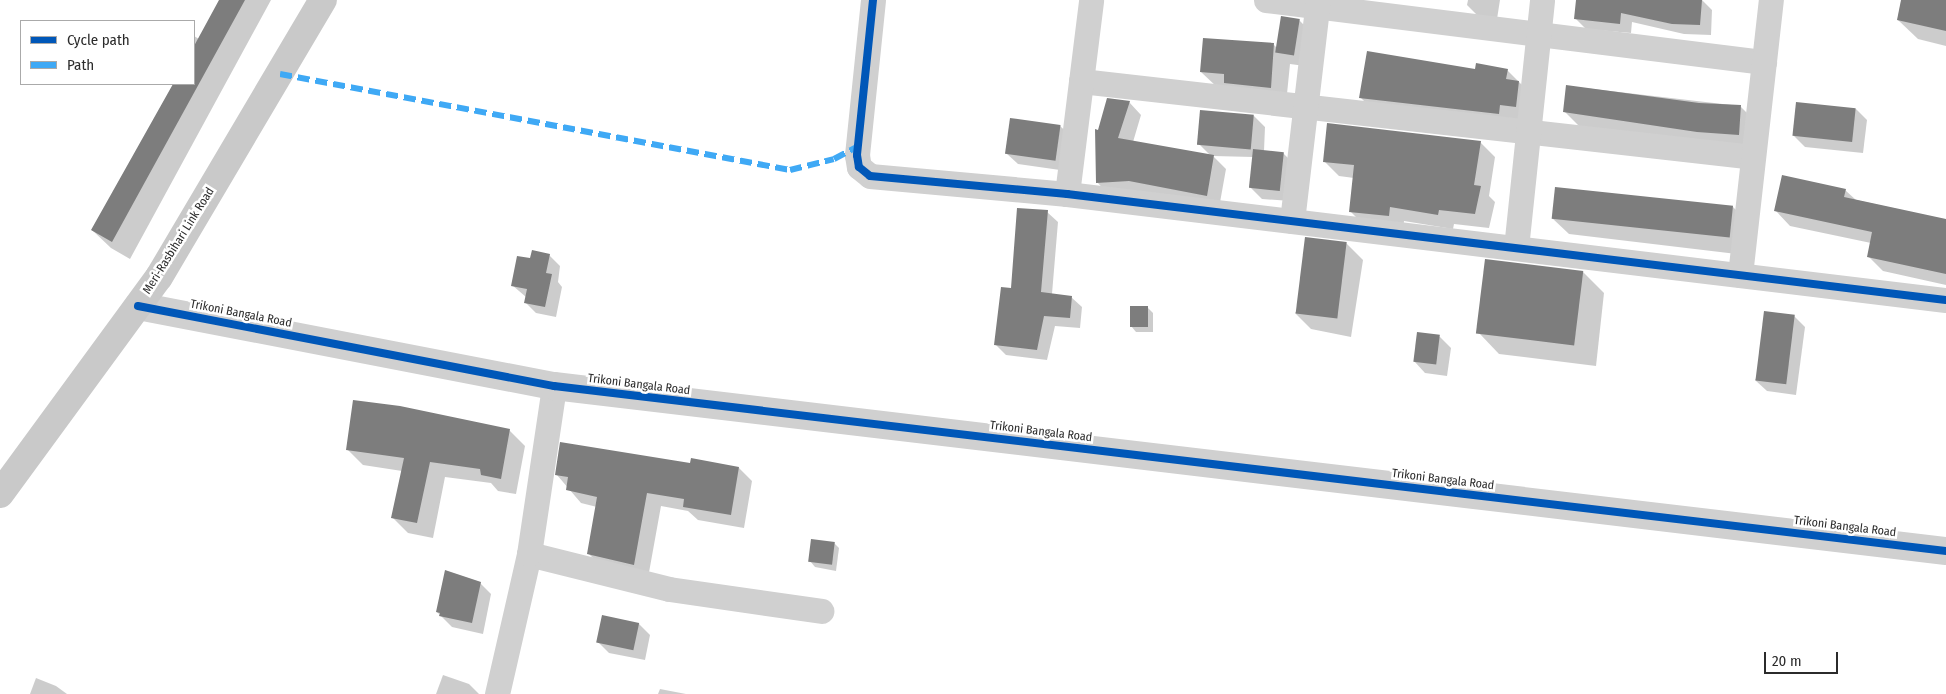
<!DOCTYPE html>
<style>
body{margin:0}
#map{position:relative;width:1946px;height:694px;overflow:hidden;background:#fff;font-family:"Fira Sans Condensed",sans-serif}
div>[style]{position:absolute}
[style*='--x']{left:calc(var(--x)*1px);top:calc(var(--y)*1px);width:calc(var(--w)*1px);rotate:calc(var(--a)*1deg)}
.shadow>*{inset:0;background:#0003}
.building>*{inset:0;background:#7d7d7d;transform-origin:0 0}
.minor>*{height:25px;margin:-12.5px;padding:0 12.5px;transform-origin:12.5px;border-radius:12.5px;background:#d0d0d0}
.tertiary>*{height:28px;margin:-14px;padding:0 14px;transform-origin:14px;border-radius:14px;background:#d0d0d0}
.secondary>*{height:28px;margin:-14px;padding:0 14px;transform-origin:14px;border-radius:14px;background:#c9c9c9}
.quiet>*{height:6px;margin-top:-3px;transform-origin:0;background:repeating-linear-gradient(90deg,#3fa9f5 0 12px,transparent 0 18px)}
.cycleway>*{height:8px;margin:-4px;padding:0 4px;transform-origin:4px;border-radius:4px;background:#0057b8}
span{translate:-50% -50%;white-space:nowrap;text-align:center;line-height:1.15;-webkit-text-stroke:5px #fff;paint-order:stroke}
.street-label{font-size:12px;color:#2b2b2b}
.legend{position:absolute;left:20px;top:20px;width:175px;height:65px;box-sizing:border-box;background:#fff;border:1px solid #aaa;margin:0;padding:6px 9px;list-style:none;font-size:15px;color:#2b2b2b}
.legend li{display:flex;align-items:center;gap:10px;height:25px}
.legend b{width:25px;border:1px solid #aaa}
.scale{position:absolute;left:1764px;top:652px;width:74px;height:22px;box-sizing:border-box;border:2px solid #2b2b2b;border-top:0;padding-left:6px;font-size:15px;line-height:18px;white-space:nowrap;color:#2b2b2b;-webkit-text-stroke:4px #fff;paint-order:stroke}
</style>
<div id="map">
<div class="shadow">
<div style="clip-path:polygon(220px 0,271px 0,130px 259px,111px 248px,92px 230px,174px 84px,194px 84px,194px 36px,199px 39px)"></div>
<div style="clip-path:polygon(1468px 0,1500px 0,1497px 19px,1478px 16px,1467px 5px)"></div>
<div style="clip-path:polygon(1577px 0,1702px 0,1712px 10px,1711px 35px,1684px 34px,1632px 22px,1631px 33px,1586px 29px,1575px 18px)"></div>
<div style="clip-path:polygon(1903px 0,1946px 0,1946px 46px,1918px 39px,1898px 20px)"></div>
<div style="clip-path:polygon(1299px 20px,1310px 31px,1305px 66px,1290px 64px,1286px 104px,1218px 88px,1201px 72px,1274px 45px,1278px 49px)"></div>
<div style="clip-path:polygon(1476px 70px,1507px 70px,1523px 86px,1531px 122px,1377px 114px,1361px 98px)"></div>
<div style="clip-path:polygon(1567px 86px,1740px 106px,1755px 121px,1753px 149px,1579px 126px,1564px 111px)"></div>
<div style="clip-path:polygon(1129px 102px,1141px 115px,1133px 142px,1211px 156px,1200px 145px,1254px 116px,1265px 127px,1264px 151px,1283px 153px,1294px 164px,1291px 201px,1262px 199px,1250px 187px,1253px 157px,1213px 156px,1226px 169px,1219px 208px,1109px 195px,1097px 182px,1099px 131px)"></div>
<div style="clip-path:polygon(1856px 109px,1867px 120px,1863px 153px,1805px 147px,1794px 136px)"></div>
<div style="clip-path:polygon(1060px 126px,1072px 137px,1067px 171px,1018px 164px,1006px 153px)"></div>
<div style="clip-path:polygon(1480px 142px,1495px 157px,1489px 196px,1495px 202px,1489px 228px,1454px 224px,1453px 229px,1404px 221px,1403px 230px,1365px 226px,1350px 211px,1354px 178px,1339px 176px,1324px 161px)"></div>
<div style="clip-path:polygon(1845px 190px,1856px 200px,1946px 220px,1946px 285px,1883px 271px,1868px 256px,1871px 243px,1790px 226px,1776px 211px)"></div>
<div style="clip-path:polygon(1732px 206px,1748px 222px,1745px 255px,1569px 234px,1552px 218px)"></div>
<div style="clip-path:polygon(1047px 212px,1058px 222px,1052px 294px,1071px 297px,1082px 307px,1080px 328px,1055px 326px,1047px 360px,1006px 355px,995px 344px,1012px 289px)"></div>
<div style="clip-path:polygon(1346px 243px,1363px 260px,1351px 337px,1311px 329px,1295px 313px)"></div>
<div style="clip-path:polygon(549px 255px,560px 266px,558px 282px,562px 287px,556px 317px,536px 313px,525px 302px,526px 297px,512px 285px,531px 260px)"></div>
<div style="clip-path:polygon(1486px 260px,1583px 272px,1604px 293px,1596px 366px,1499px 354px,1479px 333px)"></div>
<div style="clip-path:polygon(1148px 308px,1153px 313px,1153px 332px,1136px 332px,1131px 326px)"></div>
<div style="clip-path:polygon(1794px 316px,1805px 327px,1796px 395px,1767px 391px,1755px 380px)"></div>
<div style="clip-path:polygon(1418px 333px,1440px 337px,1451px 348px,1447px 376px,1425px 373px,1414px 361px)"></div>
<div style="clip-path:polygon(509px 430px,525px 446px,516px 494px,498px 491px,491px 483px,445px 477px,433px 538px,408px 533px,392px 517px,402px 471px,363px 465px,348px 450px)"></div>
<div style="clip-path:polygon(691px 465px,739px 468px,752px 481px,744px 528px,698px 520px,688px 511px,661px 506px,648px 578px,602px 567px,588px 553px,597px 507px,581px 503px,557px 475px)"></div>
<div style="clip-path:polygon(834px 543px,839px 548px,836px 571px,815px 567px,810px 561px)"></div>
<div style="clip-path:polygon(480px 583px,491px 594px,483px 634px,452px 627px,437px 612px)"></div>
<div style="clip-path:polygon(639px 624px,650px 635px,645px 660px,609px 653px,598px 642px)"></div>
<div style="clip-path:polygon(443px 675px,469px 684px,479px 694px,436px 694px)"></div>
<div style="clip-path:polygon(36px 678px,56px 686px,67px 694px,30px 694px)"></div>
<div style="clip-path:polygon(660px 689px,686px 694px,658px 694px)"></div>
</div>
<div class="building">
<div style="clip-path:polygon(219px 0,245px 0,112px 242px,91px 230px,173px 84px,194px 84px,194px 46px)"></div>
<div style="clip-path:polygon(1576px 0,1702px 0,1700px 25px,1672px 24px,1621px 13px,1620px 24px,1574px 19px)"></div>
<div style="clip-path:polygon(1901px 0,1946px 0,1946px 31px,1897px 20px)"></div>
<div style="left:1281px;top:16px;width:19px;height:37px;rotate:9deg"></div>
<div style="clip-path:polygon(1203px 38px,1274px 43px,1271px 88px,1224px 83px,1224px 74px,1200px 72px)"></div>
<div style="clip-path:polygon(1367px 51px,1475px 69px,1476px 63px,1508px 69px,1506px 79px,1519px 81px,1516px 107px,1500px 105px,1499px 114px,1359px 98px)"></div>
<div style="clip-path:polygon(1566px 85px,1699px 103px,1741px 105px,1739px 135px,1697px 132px,1563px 112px)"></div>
<div style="clip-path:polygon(1107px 98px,1130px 101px,1118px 138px,1214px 155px,1207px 196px,1129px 181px,1096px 183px,1095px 129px,1098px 130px)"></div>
<div style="left:1796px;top:102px;width:60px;height:34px;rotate:6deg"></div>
<div style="left:1200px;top:110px;width:54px;height:35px;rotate:5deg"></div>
<div style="left:1010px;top:118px;width:51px;height:36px;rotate:8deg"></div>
<div style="clip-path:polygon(1327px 123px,1481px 141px,1474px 185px,1481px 186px,1475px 214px,1439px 210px,1438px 215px,1390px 207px,1389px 216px,1349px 212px,1354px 165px,1323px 162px)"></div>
<div style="left:1253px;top:149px;width:31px;height:39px;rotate:6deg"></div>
<div style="clip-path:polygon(1782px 175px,1846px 189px,1844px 197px,1946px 219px,1946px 274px,1867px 257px,1872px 232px,1774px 211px)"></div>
<div style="left:1555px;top:187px;width:179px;height:32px;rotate:6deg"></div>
<div style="clip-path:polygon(1017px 208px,1048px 210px,1041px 292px,1072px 296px,1070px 318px,1044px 316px,1037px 350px,994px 345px,1001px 287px,1011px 288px)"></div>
<div style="left:1305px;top:237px;width:42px;height:77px;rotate:7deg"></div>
<div style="clip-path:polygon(532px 250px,550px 254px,546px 273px,552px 274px,545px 307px,524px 303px,527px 289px,511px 286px,517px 256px,530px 258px)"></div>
<div style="left:1485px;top:259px;width:99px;height:75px;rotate:7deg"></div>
<div style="left:1130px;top:306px;width:18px;height:21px"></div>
<div style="left:1764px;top:311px;width:31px;height:70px;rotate:7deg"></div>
<div style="left:1417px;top:332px;width:23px;height:30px;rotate:7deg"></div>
<div style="clip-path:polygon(353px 400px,400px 406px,510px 429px,501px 479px,481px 475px,480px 469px,430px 462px,417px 523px,391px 518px,404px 458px,346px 450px)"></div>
<div style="clip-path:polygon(560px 442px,690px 463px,691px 458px,739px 467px,731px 515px,683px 507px,684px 499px,647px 493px,634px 565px,587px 554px,597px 497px,566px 490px,568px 477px,555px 475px)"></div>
<div style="left:811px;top:539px;width:24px;height:23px;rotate:7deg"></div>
<div style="clip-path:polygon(445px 570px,481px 582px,472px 623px,439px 616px,440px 613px,436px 612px)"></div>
<div style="left:602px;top:615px;width:38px;height:28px;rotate:12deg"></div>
</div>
<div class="minor">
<div style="--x:873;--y:0;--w:156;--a:95.9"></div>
<div style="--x:857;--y:155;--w:12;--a:81"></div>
<div style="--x:859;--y:167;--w:14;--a:39"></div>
<div style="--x:870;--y:176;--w:198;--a:5.2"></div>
<div style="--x:1067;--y:194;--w:885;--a:6.88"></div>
<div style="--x:1266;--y:0;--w:502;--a:7.1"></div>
<div style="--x:1081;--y:81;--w:676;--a:6.45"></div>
<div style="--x:1067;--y:194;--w:195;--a:-82.9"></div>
<div style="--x:1292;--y:221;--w:223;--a:-83.3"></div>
<div style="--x:1516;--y:248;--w:249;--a:-84"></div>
<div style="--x:1740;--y:275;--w:277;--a:-83.6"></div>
<div style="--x:529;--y:554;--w:144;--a:14"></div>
<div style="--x:669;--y:589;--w:154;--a:8.2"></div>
<div style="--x:497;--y:694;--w:144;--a:-77.1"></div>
<div style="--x:529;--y:554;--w:170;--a:-81.5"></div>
</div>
<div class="tertiary">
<div style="--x:138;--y:306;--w:424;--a:10.9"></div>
<div style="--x:554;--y:386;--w:1402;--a:6.76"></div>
</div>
<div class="secondary">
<div style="--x:0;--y:494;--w:269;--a:-53.8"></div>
<div style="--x:159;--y:277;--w:322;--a:-59.4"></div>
</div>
<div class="quiet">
<div style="--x:280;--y:74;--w:519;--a:10.66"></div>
<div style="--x:790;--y:170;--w:45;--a:-14"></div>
<div style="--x:834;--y:159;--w:27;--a:-28"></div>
</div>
<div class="cycleway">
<div style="--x:873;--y:0;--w:156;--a:95.9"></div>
<div style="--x:857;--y:155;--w:12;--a:81"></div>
<div style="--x:859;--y:167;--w:14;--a:39"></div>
<div style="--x:870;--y:176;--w:198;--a:5.2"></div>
<div style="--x:1067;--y:194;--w:885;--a:6.88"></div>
<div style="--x:138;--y:306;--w:424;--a:10.9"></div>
<div style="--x:554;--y:386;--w:1402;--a:6.76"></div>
</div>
<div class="street-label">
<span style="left:179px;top:241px;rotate:-58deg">Meri-Rasbihari Link Road</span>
<span style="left:241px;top:314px;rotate:11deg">Trikoni Bangala Road</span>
<span style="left:639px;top:385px;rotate:7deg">Trikoni Bangala Road</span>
<span style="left:1041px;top:432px;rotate:7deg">Trikoni Bangala Road</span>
<span style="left:1443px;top:480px;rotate:7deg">Trikoni Bangala Road</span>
<span style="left:1845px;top:527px;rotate:7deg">Trikoni Bangala Road</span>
</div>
<ul class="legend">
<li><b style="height:6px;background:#0057b8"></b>Cycle path</li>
<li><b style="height:6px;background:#3fa9f5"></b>Path</li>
</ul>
<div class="scale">20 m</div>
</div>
